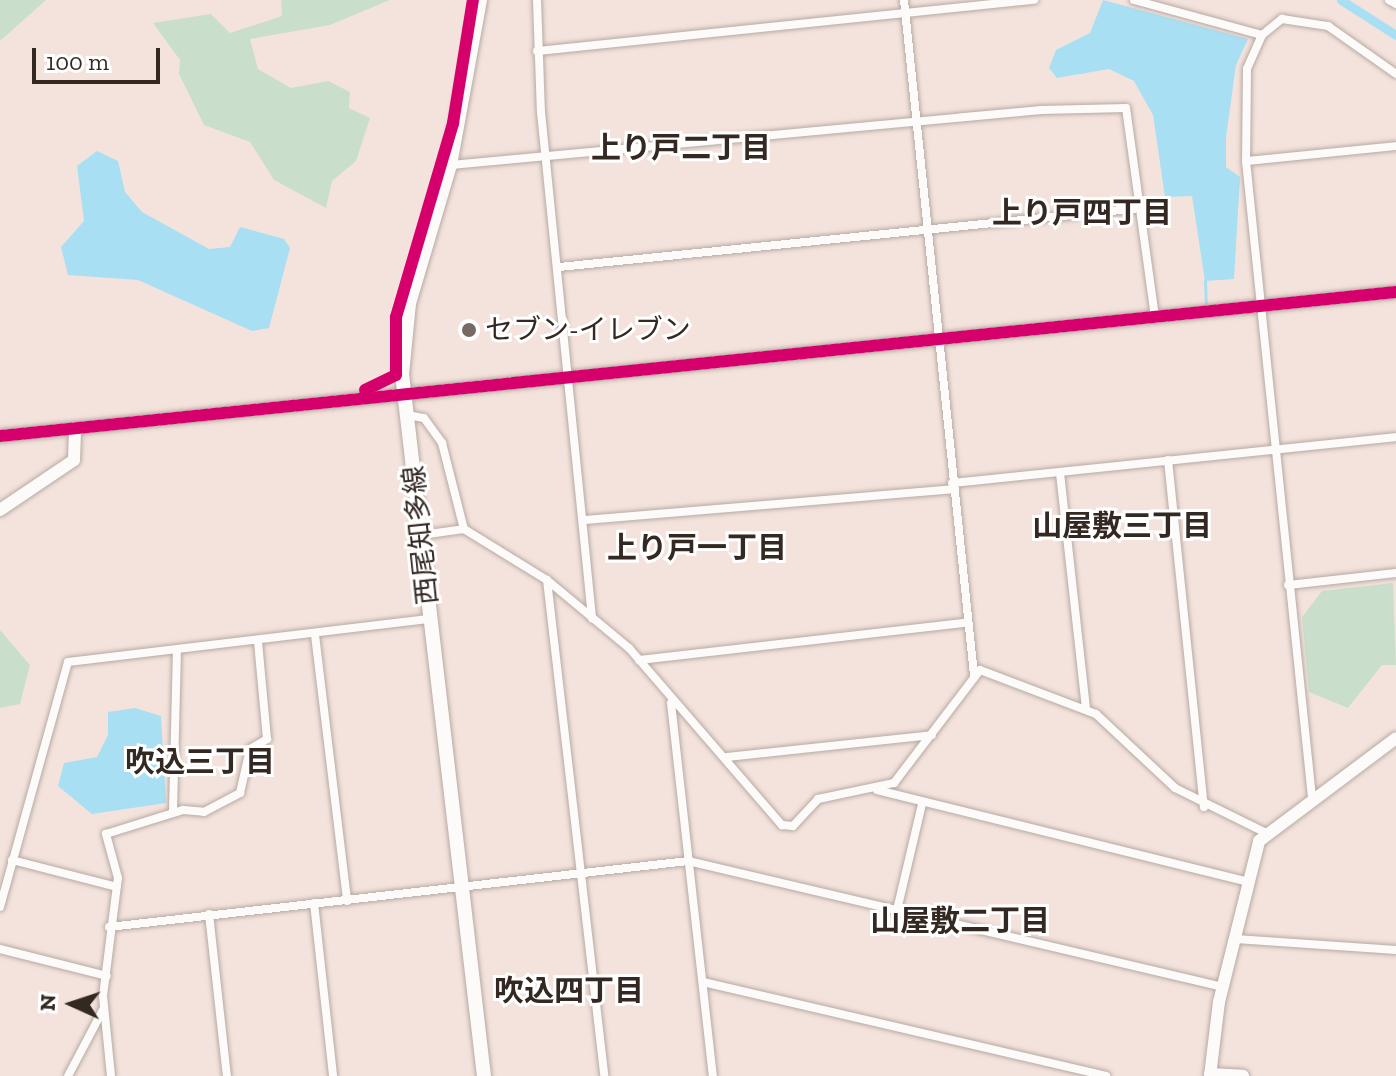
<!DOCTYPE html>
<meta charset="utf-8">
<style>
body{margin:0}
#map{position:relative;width:1396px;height:1076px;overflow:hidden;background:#f4e3dc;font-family:"Zilla Slab","Noto Sans JP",serif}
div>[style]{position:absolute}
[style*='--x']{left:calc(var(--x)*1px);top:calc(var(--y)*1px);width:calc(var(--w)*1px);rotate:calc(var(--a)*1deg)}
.green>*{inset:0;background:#c9dfcb}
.water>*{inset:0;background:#a9dff2}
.stream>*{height:3px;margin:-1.5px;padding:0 1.5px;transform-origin:1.5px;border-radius:1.5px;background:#a9dff2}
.canal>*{height:9px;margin:-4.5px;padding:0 4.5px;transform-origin:4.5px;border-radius:4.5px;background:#a9dff2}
.roads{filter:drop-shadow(0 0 2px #b6aaa4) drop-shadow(0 0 2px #b6aaa4)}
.street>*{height:8px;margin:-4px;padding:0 4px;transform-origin:4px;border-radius:4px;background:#fdfbfa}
.secondary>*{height:12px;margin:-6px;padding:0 6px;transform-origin:6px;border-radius:6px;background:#fdfbfa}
.primary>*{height:14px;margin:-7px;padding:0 7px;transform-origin:7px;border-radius:7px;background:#fdfbfa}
.cycleway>*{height:12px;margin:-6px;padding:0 6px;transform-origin:6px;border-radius:6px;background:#d6006c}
.dots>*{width:22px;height:22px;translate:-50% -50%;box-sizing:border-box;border:4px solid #fff;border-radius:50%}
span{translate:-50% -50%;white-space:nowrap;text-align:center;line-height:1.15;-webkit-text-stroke:6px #fff;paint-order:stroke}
.poi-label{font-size:28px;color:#342823}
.left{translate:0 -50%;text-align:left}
.street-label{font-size:28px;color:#342823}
.neighbourhood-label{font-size:30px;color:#342823;font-weight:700}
.north{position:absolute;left:32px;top:964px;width:80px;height:80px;-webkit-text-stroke:6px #fff;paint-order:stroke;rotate:273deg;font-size:22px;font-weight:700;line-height:32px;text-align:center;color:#342823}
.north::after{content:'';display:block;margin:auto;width:28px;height:36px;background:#342823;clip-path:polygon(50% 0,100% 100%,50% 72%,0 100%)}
.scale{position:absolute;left:32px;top:48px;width:128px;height:36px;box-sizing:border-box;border:4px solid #342823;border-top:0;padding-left:10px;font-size:24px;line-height:28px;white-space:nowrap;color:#342823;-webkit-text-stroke:6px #fff;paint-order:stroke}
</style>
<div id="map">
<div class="green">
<div style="clip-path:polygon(0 0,46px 0,0 41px)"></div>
<div style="clip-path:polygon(281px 0,390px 0,330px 25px,250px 39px,258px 69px,291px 88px,328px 81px,350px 92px,349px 108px,370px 118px,356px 161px,332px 181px,326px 208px,274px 180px,250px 142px,204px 125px,179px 74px,180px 60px,153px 23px,211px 14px,230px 33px,282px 16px)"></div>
<div style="clip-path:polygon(1393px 583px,1396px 665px,1382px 665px,1348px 708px,1309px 692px,1302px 617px,1322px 591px)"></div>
<div style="clip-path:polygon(0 630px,30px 665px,20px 704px,0 708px)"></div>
</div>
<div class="water">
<div style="clip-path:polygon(1103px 0,1248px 39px,1236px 65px,1226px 137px,1226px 167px,1240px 177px,1234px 279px,1205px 281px,1192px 196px,1165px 197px,1153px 115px,1134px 81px,1109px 69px,1057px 78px,1049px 68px,1056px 50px,1090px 33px)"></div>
<div style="clip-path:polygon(97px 151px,118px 161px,125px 192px,142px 212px,209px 249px,230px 247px,240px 227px,284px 239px,290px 248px,269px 328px,252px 331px,138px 280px,68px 275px,61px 247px,84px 221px,77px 166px)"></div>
<div style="clip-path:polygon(135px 708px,161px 716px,166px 803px,92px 814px,58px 786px,64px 763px,97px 757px,108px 735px,108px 712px)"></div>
</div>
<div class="stream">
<div style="--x:1205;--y:280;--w:23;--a:88"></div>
</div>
<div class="canal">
<div style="--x:1341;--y:0;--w:65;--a:32.5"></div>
</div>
<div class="roads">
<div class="street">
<div style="--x:537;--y:0;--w:112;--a:88"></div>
<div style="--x:541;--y:112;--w:509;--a:84.24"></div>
<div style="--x:904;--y:0;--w:679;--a:84.08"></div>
<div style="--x:1134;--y:0;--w:133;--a:15.3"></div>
<div style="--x:1262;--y:35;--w:26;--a:-39"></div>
<div style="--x:1282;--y:19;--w:47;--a:8.7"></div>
<div style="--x:1328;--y:26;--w:83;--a:35.2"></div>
<div style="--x:1389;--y:0;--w:8;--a:30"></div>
<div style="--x:1262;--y:35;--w:37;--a:114"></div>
<div style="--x:1247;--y:69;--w:92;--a:90.6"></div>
<div style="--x:1246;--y:161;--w:640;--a:84.08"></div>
<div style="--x:537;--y:51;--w:500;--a:-5.9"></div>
<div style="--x:1246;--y:161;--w:151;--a:-5.7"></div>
<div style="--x:451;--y:165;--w:593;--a:-5.33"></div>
<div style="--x:1041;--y:110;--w:85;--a:-1.3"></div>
<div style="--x:1126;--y:108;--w:211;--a:82.1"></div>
<div style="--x:559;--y:267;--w:585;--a:-5.79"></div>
<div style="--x:408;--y:415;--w:16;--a:11"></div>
<div style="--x:424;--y:418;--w:31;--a:54"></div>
<div style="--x:442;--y:443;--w:89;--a:75.7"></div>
<div style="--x:1168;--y:460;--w:349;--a:84.1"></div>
<div style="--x:1060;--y:473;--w:237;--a:83.7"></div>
<div style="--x:952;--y:483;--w:446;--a:-5.9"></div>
<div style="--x:586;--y:520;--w:367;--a:-4.8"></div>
<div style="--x:421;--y:535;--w:43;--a:-7.9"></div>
<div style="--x:464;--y:529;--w:97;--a:31.6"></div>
<div style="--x:547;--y:580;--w:107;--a:39.7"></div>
<div style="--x:629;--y:648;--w:234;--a:49.2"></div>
<div style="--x:782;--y:825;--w:11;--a:5"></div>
<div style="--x:793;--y:826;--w:37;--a:-47"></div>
<div style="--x:818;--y:799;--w:78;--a:-11.9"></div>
<div style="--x:894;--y:783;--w:142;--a:-52.7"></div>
<div style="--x:980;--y:670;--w:124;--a:20.8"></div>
<div style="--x:1096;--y:714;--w:108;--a:43.1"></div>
<div style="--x:1175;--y:788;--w:102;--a:26.3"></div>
<div style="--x:547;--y:580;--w:499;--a:83.4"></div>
<div style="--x:1288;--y:585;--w:109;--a:-6.3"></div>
<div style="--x:315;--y:635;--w:268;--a:83.1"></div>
<div style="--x:639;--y:660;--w:329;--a:-6.5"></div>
<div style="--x:671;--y:703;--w:375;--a:83.6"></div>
<div style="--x:727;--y:757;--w:206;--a:-6.1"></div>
<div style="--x:877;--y:790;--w:383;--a:13.9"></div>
<div style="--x:173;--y:812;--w:162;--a:-88.6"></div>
<div style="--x:12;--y:860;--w:108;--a:14.4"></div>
<div style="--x:314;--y:903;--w:174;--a:83.7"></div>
<div style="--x:0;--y:907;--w:254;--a:-74.5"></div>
<div style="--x:68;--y:662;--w:365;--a:-6.8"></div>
<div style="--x:897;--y:910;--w:109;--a:-76.7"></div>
<div style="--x:209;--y:914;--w:163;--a:83.7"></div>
<div style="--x:109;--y:927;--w:583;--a:-6.5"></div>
<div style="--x:688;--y:861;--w:550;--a:13.25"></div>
<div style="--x:1236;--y:939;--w:160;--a:3.9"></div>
<div style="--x:0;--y:949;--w:110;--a:14.2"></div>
<div style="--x:703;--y:982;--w:414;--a:13.1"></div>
<div style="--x:68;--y:1076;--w:77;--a:-62.1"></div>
<div style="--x:111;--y:1076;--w:80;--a:-95.7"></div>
<div style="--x:103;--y:996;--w:119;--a:-82.8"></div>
<div style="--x:118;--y:878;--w:46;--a:-105.3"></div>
<div style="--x:106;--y:834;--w:81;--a:-17.3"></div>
<div style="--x:183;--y:810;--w:21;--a:5"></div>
<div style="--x:204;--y:812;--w:41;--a:-27.8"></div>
<div style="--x:240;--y:793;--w:45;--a:-77.2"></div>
<div style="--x:250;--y:749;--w:20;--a:-30"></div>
<div style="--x:267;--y:739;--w:97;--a:-95.3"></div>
</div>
<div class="secondary">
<div style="--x:0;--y:436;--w:1403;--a:-5.89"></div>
<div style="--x:0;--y:510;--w:89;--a:-34"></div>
<div style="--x:74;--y:460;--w:29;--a:-88"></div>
<div style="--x:1210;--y:1074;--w:33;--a:3"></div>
<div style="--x:1210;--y:1076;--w:75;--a:-83.1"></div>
<div style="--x:1219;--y:1002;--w:166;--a:-76"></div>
<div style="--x:1259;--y:841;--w:171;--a:-36.9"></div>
</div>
<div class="primary">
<div style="--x:480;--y:0;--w:168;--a:100.3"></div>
<div style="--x:450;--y:165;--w:144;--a:106.5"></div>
<div style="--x:409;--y:303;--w:71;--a:95.6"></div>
<div style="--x:402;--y:374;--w:707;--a:83.34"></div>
</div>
</div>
<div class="cycleway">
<div style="--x:365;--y:390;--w:34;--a:-26"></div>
<div style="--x:396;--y:375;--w:58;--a:-90"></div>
<div style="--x:396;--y:317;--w:202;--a:-73.6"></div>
<div style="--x:453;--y:123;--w:125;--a:-80.8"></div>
<div style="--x:0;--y:436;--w:1403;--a:-5.89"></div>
</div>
<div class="dots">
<div style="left:469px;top:330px;background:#776964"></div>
</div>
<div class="poi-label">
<span class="left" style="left:485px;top:330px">セブン-イレブン</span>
</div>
<div class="street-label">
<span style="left:421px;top:535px;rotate:-96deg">西尾知多線</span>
</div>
<div class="neighbourhood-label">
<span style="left:681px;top:148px">上り戸二丁目</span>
<span style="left:1082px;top:213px">上り戸四丁目</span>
<span style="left:1122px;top:526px">山屋敷三丁目</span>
<span style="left:697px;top:548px">上り戸一丁目</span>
<span style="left:200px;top:762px">吹込三丁目</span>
<span style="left:960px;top:921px">山屋敷二丁目</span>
<span style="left:569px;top:991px">吹込四丁目</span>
</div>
<div class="north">N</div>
<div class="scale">100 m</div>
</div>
